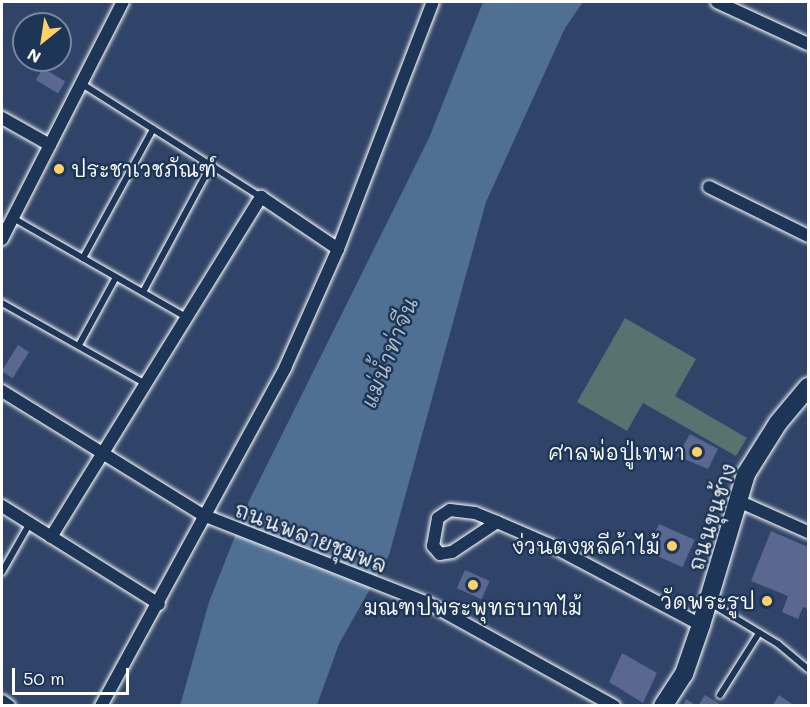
<!DOCTYPE html>
<meta charset="utf-8">
<style>
body{margin:0}
#map{position:relative;width:810px;height:707px;overflow:hidden;background:#2f4468;font-family:Mali,"Playpen Sans Thai",sans-serif}
div>[style]{position:absolute}
[style*='--x']{left:calc(var(--x)*1px);top:calc(var(--y)*1px);width:calc(var(--w)*1px);rotate:calc(var(--a)*1deg)}
.green>*{inset:0;background:#587270}
.water>*{inset:0;background:#507093}
.building>*{inset:0;background:#5a678f;transform-origin:0 0}
.roads{filter:drop-shadow(0 0 2px #fff) drop-shadow(0 0 2px #fff)}
.service>*{height:6px;margin:-3px;padding:0 3px;transform-origin:3px;border-radius:3px;background:#1d3557}
.minor>*{height:12px;margin:-6px;padding:0 6px;transform-origin:6px;border-radius:6px;background:#1d3557}
.secondary>*{height:18px;margin:-9px;padding:0 9px;transform-origin:9px;border-radius:9px;background:#1d3557}
.dots>*{width:16px;height:16px;translate:-50% -50%;box-sizing:border-box;border:3px solid #1d3557;border-radius:50%}
span{translate:-50% -50%;white-space:nowrap;text-align:center;line-height:1.15;-webkit-text-stroke:5px #1d3557;paint-order:stroke}
.poi-label{font-size:21px;color:#fff}
.left{translate:0 -50%;text-align:left}
.right{translate:-100% -50%;text-align:right}
.street-label{font-size:21px;color:#fff}
.water-label{font-size:22px;color:#b0bfce;font-style:italic}
.frame{position:absolute;inset:0;border:3px solid #fff;pointer-events:none}
.north{position:absolute;left:12px;top:12px;width:60px;height:60px;box-sizing:border-box;background:#1d3557;border:2px solid #77869a;border-radius:50%;rotate:210deg;font-size:16px;font-weight:700;line-height:24px;text-align:center;color:#fff}
.north::after{content:'';display:block;margin:auto;width:21px;height:27px;background:#ffd166;clip-path:polygon(50% 0,100% 100%,50% 72%,0 100%)}
.scale{position:absolute;left:12px;top:668px;width:117px;height:27px;box-sizing:border-box;border:3px solid #fff;border-top:0;padding-left:8px;font-size:18px;line-height:21px;white-space:nowrap;color:#fff;-webkit-text-stroke:4px #1d3557;paint-order:stroke}
</style>
<div id="map">
<div class="green">
<div style="clip-path:polygon(625px 318px,696px 359px,675px 396px,747px 438px,736px 456px,643px 403px,627px 431px,577px 402px)"></div>
</div>
<div class="water">
<div style="clip-path:polygon(483px 2px,583px 2px,565px 28px,486px 202px,389px 555px,339px 644px,317px 705px,180px 706px,209px 602px,249px 501px,429px 138px)"></div>
</div>
<div class="building">
<div style="left:43px;top:68px;width:26px;height:14px;rotate:31deg"></div>
<div style="left:18px;top:345px;width:13px;height:31px;rotate:32deg"></div>
<div style="clip-path:polygon(690px 434px,718px 449px,708px 469px,677px 456px)"></div>
<div style="left:659px;top:524px;width:39px;height:30px;rotate:24deg"></div>
<div style="clip-path:polygon(771px 531px,808px 547px,808px 609px,803px 607px,798px 619px,782px 612px,788px 596px,751px 581px)"></div>
<div style="left:465px;top:570px;width:27px;height:20px;rotate:24deg"></div>
<div style="clip-path:polygon(622px 653px,657px 673px,643px 703px,609px 682px)"></div>
<div style="clip-path:polygon(705px 695px,723px 706px,698px 706px)"></div>
<div style="clip-path:polygon(779px 695px,795px 706px,772px 706px)"></div>
<div style="clip-path:polygon(686px 699px,691px 702px,696px 706px,683px 706px)"></div>
</div>
<div class="roads">
<div class="service">
<div style="--x:82;--y:84;--w:212;--a:32.3"></div>
<div style="--x:13;--y:218;--w:199;--a:29.8"></div>
<div style="--x:83;--y:258;--w:147;--a:-61.5"></div>
<div style="--x:143;--y:292;--w:144;--a:-61.8"></div>
<div style="--x:2;--y:303;--w:165;--a:29.4"></div>
<div style="--x:79;--y:345;--w:77;--a:-61.4"></div>
<div style="--x:2;--y:572;--w:56;--a:-60.3"></div>
<div style="--x:710;--y:603;--w:79;--a:31.1"></div>
<div style="--x:778;--y:644;--w:39;--a:40"></div>
<div style="--x:720;--y:695;--w:73;--a:-57.8"></div>
</div>
<div class="minor">
<div style="--x:717;--y:2;--w:100;--a:24.8"></div>
<div style="--x:2;--y:118;--w:55;--a:29.4"></div>
<div style="--x:709;--y:187;--w:110;--a:26.3"></div>
<div style="--x:2;--y:239;--w:266;--a:-63"></div>
<div style="--x:2;--y:391;--w:236;--a:31.7"></div>
<div style="--x:203;--y:515;--w:242;--a:21.4"></div>
<div style="--x:428;--y:603;--w:213;--a:29"></div>
<div style="--x:736;--y:500;--w:79;--a:24"></div>
<div style="--x:2;--y:506;--w:185;--a:32"></div>
<div style="--x:497;--y:522;--w:54;--a:146.3"></div>
<div style="--x:452;--y:552;--w:12;--a:171"></div>
<div style="--x:440;--y:554;--w:11;--a:-131"></div>
<div style="--x:433;--y:546;--w:28;--a:-80"></div>
<div style="--x:438;--y:518;--w:14;--a:-34"></div>
<div style="--x:450;--y:510;--w:25;--a:7"></div>
<div style="--x:475;--y:513;--w:24;--a:22"></div>
<div style="--x:497;--y:522;--w:56;--a:23.3"></div>
<div style="--x:548;--y:544;--w:173;--a:27.9"></div>
<div style="--x:51;--y:537;--w:400;--a:-58.3"></div>
<div style="--x:261;--y:197;--w:93;--a:34"></div>
<div style="--x:2;--y:701;--w:9;--a:36"></div>
<div style="--x:101;--y:706;--w:385;--a:-61.4"></div>
<div style="--x:285;--y:368;--w:130;--a:-66"></div>
<div style="--x:338;--y:249;--w:265;--a:-69"></div>
</div>
<div class="secondary">
<div style="--x:663;--y:706;--w:38;--a:-57"></div>
<div style="--x:684;--y:674;--w:52;--a:-70.9"></div>
<div style="--x:701;--y:625;--w:158;--a:-73.4"></div>
<div style="--x:746;--y:474;--w:60;--a:-57.9"></div>
<div style="--x:778;--y:423;--w:47;--a:-50.2"></div>
</div>
</div>
<div class="dots">
<div style="left:59px;top:169px;background:#ffd166"></div>
<div style="left:697px;top:452px;background:#ffd166"></div>
<div style="left:672px;top:546px;background:#ffd166"></div>
<div style="left:473px;top:585px;background:#ffd166"></div>
<div style="left:767px;top:601px;background:#ffd166"></div>
</div>
<div class="poi-label">
<span class="left" style="left:71px;top:169px">ประชาเวชภัณฑ์</span>
<span class="right" style="left:685px;top:452px">ศาลพ่อปู่เทพา</span>
<span class="right" style="left:660px;top:546px">ง่วนตงหลีค้าไม้</span>
<span class="right" style="left:755px;top:601px">วัดพระรูป</span>
<span style="left:473px;top:607px">มณฑปพระพุทธบาทไม้</span>
</div>
<div class="street-label">
<span style="left:712px;top:517px;rotate:-72deg">ถนนขุนช้าง</span>
<span style="left:311px;top:537px;rotate:21deg">ถนนพลายชุมพล</span>
</div>
<div class="water-label">
<span style="left:389px;top:352px;rotate:-68deg">แม่น้ำท่าจีน</span>
</div>
<div class="frame"></div>
<div class="north">N</div>
<div class="scale">50 m</div>
</div>
